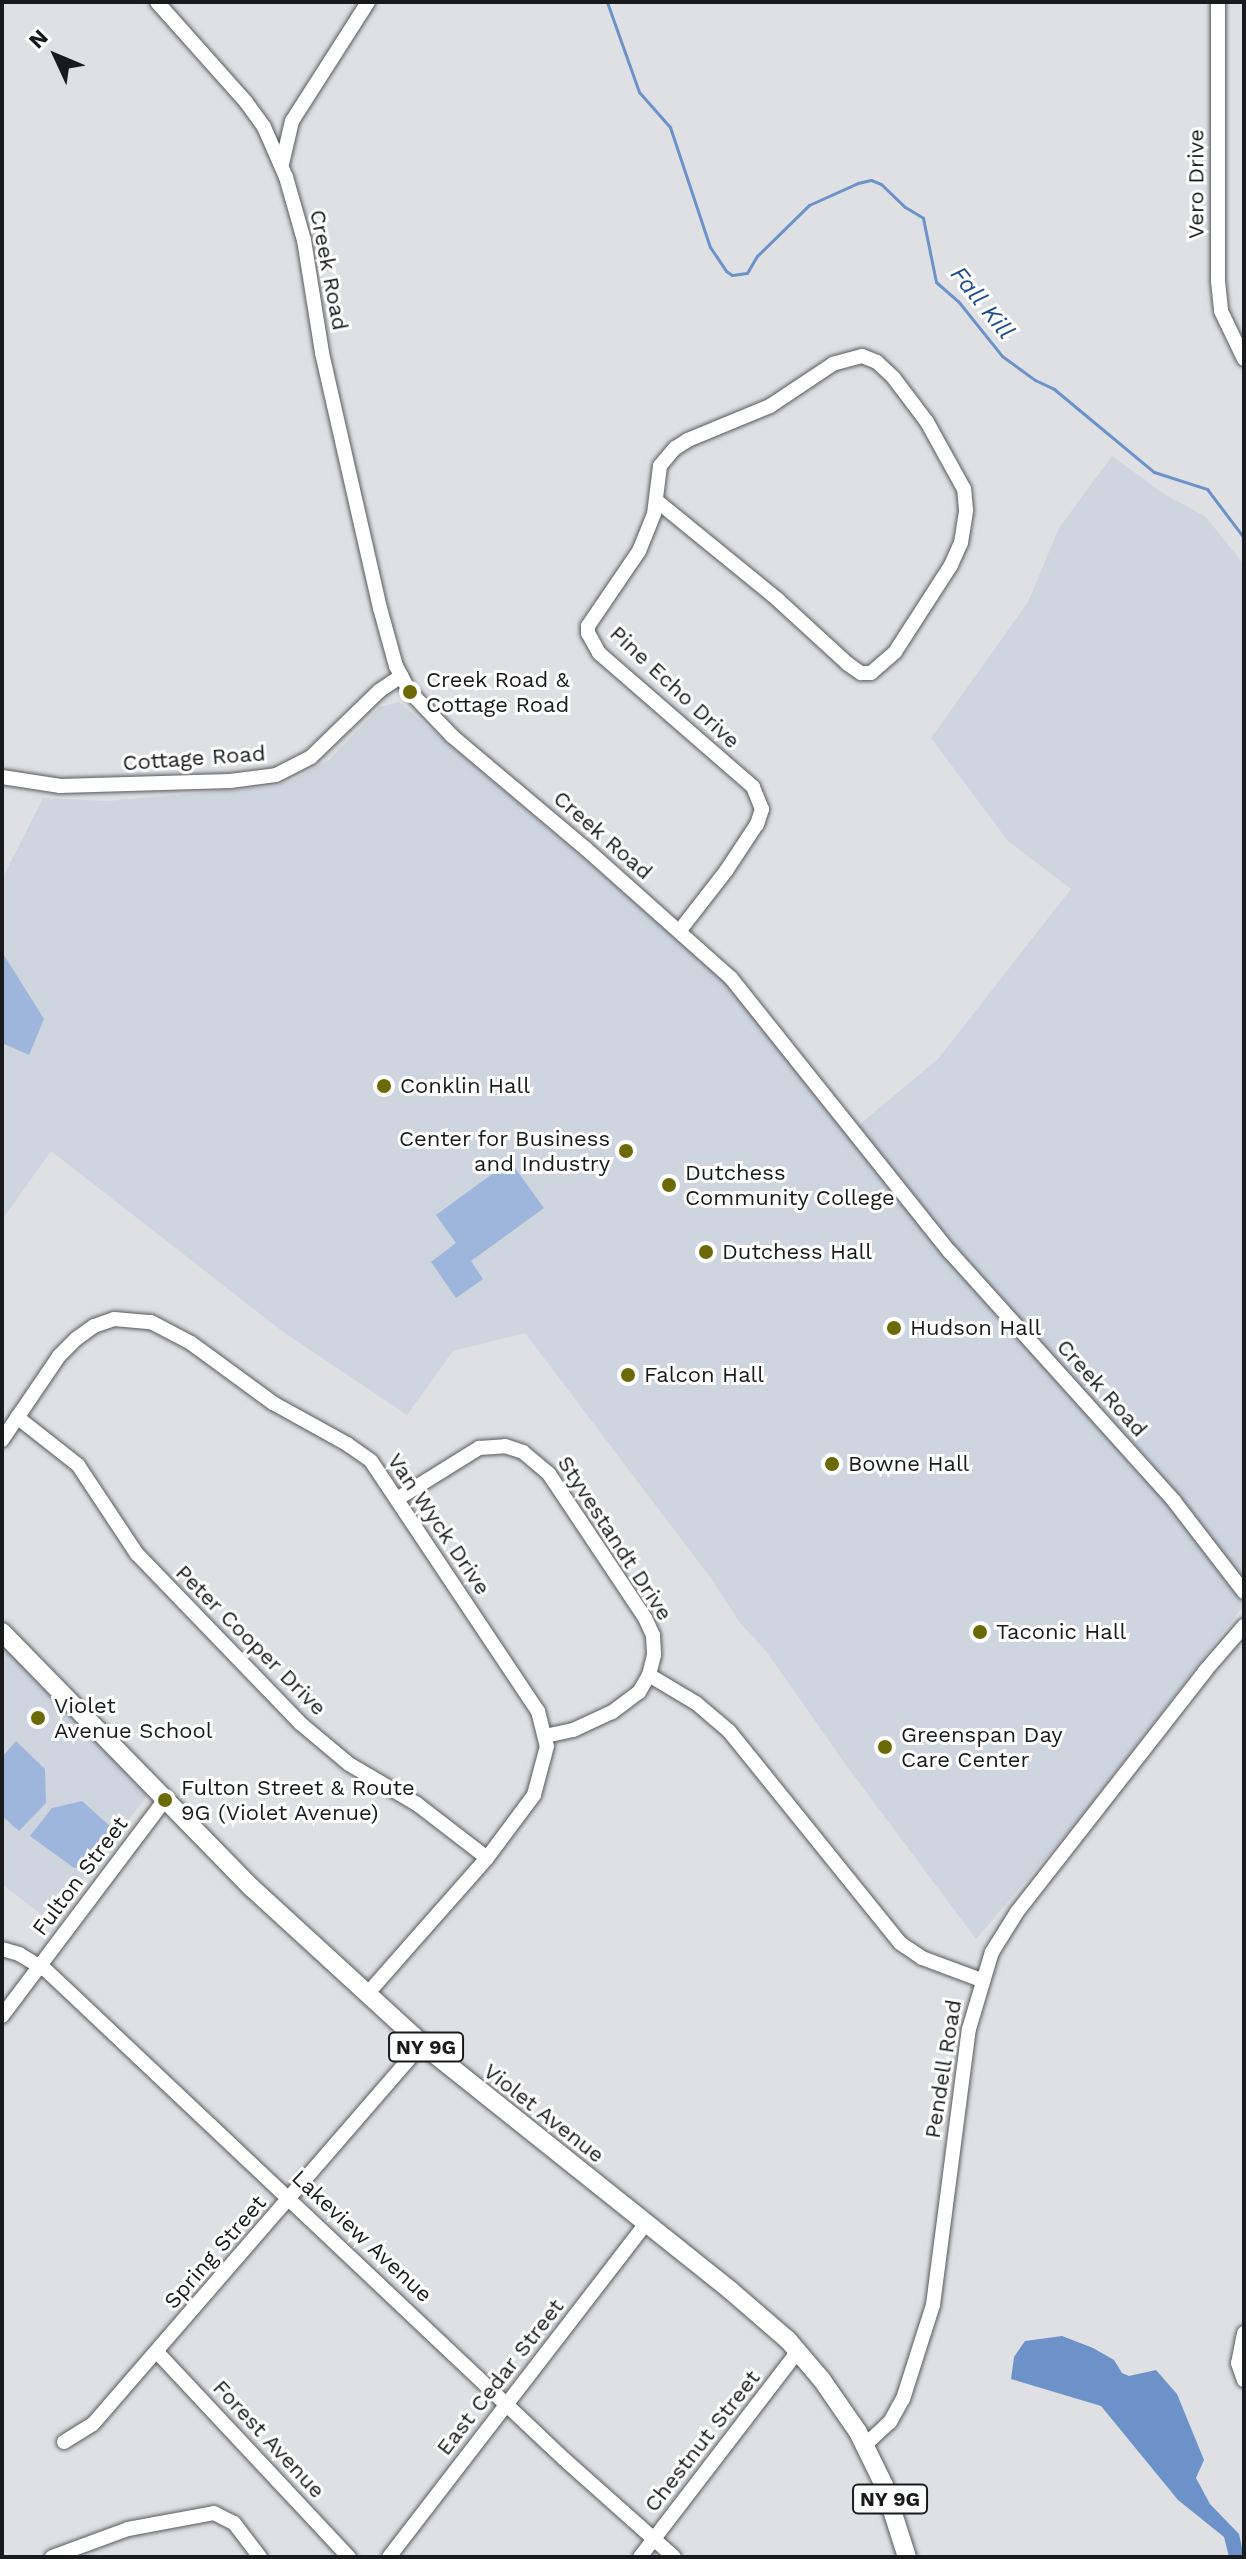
<!DOCTYPE html>
<style>
body{margin:0}
#map{position:relative;width:1246px;height:2559px;overflow:hidden;background:#dee0e3;font-family:"Work Sans",sans-serif}
div>[style]{position:absolute}
[style*='--x']{left:calc(var(--x)*1px);top:calc(var(--y)*1px);width:calc(var(--w)*1px);rotate:calc(var(--a)*1deg)}
.built>*{inset:0;background:#ced5df}
.green>*{inset:0;background:#9eb6db}
.water>*{inset:0;background:#6d92ca}
.stream>*{height:3px;margin:-1.5px;padding:0 1.5px;transform-origin:1.5px;border-radius:1.5px;background:#6d92ca}
.roads{filter:drop-shadow(0 0 2px #585a5d) drop-shadow(0 0 2px #585a5d)}
.minor>*{height:14px;margin:-7px;padding:0 7px;transform-origin:7px;border-radius:7px;background:#fff}
.major>*{height:18px;margin:-9px;padding:0 9px;transform-origin:9px;border-radius:9px;background:#fff}
.dots>*{width:22px;height:22px;translate:-50% -50%;box-sizing:border-box;border:4px solid #fff;border-radius:50%}
span{translate:-50% -50%;white-space:nowrap;text-align:center;line-height:1.15;-webkit-text-stroke:6px #fff;paint-order:stroke}
.shield-label span{padding:2px 6px;background:#fff;border:2px solid;border-radius:6px;-webkit-text-stroke-width:0}
.shield-label{font-size:20px;color:#191a1b;font-weight:700}
.street-label{font-size:22px;color:#191a1b}
.poi-label{font-size:22px;color:#191a1b}
.left{translate:0 -50%;text-align:left}
.right{translate:-100% -50%;text-align:right}
.water-label{font-size:24px;color:#1e4c91;font-style:italic}
.frame{position:absolute;inset:0;border:4px solid #191a1b;pointer-events:none}
.north{position:absolute;left:16px;top:16px;width:80px;height:80px;-webkit-text-stroke:6px #fff;paint-order:stroke;rotate:314deg;font-size:22px;font-weight:700;line-height:32px;text-align:center;color:#191a1b}
.north::after{content:'';display:block;margin:auto;width:28px;height:36px;background:#191a1b;clip-path:polygon(50% 0,100% 100%,50% 72%,0 100%)}
</style>
<div id="map">
<div class="built">
<div style="clip-path:polygon(1112px 456px,1164px 494px,1206px 517px,1244px 565px,1244px 1605px,1088px 1808px,976px 1939px,846px 1765px,766px 1651px,740px 1623px,713px 1581px,525px 1333px,453px 1351px,407px 1415px,282px 1331px,51px 1151px,2px 1220px,2px 879px,43px 798px,107px 801px,269px 787px,291px 781px,329px 760px,380px 707px,399px 702px,704px 961px,728px 985px,848px 1134px,938px 1059px,1071px 889px,1008px 841px,931px 738px,1028px 602px,1059px 528px)"></div>
<div style="clip-path:polygon(2px 1640px,147px 1796px,51px 1922px,2px 1884px)"></div>
</div>
<div class="green">
<div style="clip-path:polygon(2px 952px,44px 1019px,29px 1055px,2px 1043px)"></div>
<div style="clip-path:polygon(510px 1161px,544px 1208px,471px 1261px,483px 1279px,456px 1298px,431px 1262px,456px 1243px,436px 1215px)"></div>
<div style="clip-path:polygon(16px 1741px,45px 1769px,46px 1803px,19px 1831px,2px 1816px,2px 1757px)"></div>
<div style="clip-path:polygon(82px 1801px,112px 1828px,83px 1866px,74px 1868px,30px 1836px,52px 1808px)"></div>
</div>
<div class="water">
<div style="clip-path:polygon(1062px 2336px,1093px 2348px,1114px 2360px,1122px 2373px,1129px 2376px,1156px 2370px,1177px 2394px,1204px 2460px,1196px 2478px,1210px 2504px,1239px 2534px,1244px 2557px,1229px 2557px,1224px 2537px,1178px 2500px,1101px 2406px,1011px 2379px,1014px 2357px,1025px 2341px)"></div>
</div>
<div class="stream">
<div style="--x:607;--y:2;--w:96;--a:70.4"></div>
<div style="--x:639;--y:92;--w:47;--a:48.5"></div>
<div style="--x:670;--y:127;--w:126;--a:71.6"></div>
<div style="--x:710;--y:247;--w:29;--a:56"></div>
<div style="--x:726;--y:271;--w:7;--a:34"></div>
<div style="--x:732;--y:275;--w:15;--a:-8"></div>
<div style="--x:747;--y:273;--w:20;--a:-60"></div>
<div style="--x:757;--y:256;--w:73;--a:-44.4"></div>
<div style="--x:809;--y:205;--w:54;--a:-24.2"></div>
<div style="--x:858;--y:183;--w:13;--a:-13"></div>
<div style="--x:871;--y:180;--w:11;--a:22"></div>
<div style="--x:881;--y:184;--w:33;--a:44"></div>
<div style="--x:905;--y:207;--w:21;--a:31"></div>
<div style="--x:923;--y:218;--w:65;--a:78.5"></div>
<div style="--x:936;--y:282;--w:29;--a:41"></div>
<div style="--x:958;--y:301;--w:70;--a:51.3"></div>
<div style="--x:1002;--y:356;--w:41;--a:36"></div>
<div style="--x:1035;--y:380;--w:21;--a:25"></div>
<div style="--x:1054;--y:389;--w:130;--a:39.7"></div>
<div style="--x:1154;--y:472;--w:56;--a:17.8"></div>
<div style="--x:1207;--y:489;--w:61;--a:52.9"></div>
</div>
<div class="roads">
<div class="minor">
<div style="--x:157;--y:2;--w:134;--a:48.3"></div>
<div style="--x:246;--y:102;--w:31;--a:54"></div>
<div style="--x:264;--y:127;--w:55;--a:66.3"></div>
<div style="--x:286;--y:177;--w:66;--a:74.1"></div>
<div style="--x:304;--y:240;--w:114;--a:80.9"></div>
<div style="--x:322;--y:353;--w:262;--a:77.2"></div>
<div style="--x:380;--y:608;--w:60;--a:74.6"></div>
<div style="--x:396;--y:666;--w:30;--a:62"></div>
<div style="--x:410;--y:692;--w:61;--a:46.3"></div>
<div style="--x:452;--y:736;--w:174;--a:40.1"></div>
<div style="--x:585;--y:848;--w:195;--a:41.7"></div>
<div style="--x:731;--y:978;--w:351;--a:51.4"></div>
<div style="--x:950;--y:1252;--w:335;--a:48"></div>
<div style="--x:1174;--y:1501;--w:115;--a:52.4"></div>
<div style="--x:1218;--y:2;--w:279;--a:90"></div>
<div style="--x:1218;--y:281;--w:30;--a:84"></div>
<div style="--x:1221;--y:311;--w:53;--a:64.4"></div>
<div style="--x:282;--y:164;--w:44;--a:-76.9"></div>
<div style="--x:292;--y:121;--w:141;--a:-57.4"></div>
<div style="--x:657;--y:501;--w:155;--a:39.2"></div>
<div style="--x:777;--y:599;--w:96;--a:42.5"></div>
<div style="--x:848;--y:664;--w:16;--a:35"></div>
<div style="--x:861;--y:673;--w:10;--a:0"></div>
<div style="--x:871;--y:673;--w:32;--a:-41"></div>
<div style="--x:895;--y:652;--w:103;--a:-57.2"></div>
<div style="--x:951;--y:565;--w:24;--a:-66"></div>
<div style="--x:961;--y:543;--w:33;--a:-81"></div>
<div style="--x:966;--y:510;--w:21;--a:-95"></div>
<div style="--x:964;--y:489;--w:77;--a:-118.9"></div>
<div style="--x:927;--y:422;--w:56;--a:-127.1"></div>
<div style="--x:893;--y:377;--w:22;--a:-137"></div>
<div style="--x:877;--y:362;--w:16;--a:-158"></div>
<div style="--x:862;--y:356;--w:30;--a:165"></div>
<div style="--x:833;--y:364;--w:76;--a:146.3"></div>
<div style="--x:770;--y:406;--w:89;--a:157.5"></div>
<div style="--x:688;--y:440;--w:15;--a:148"></div>
<div style="--x:675;--y:448;--w:23;--a:130"></div>
<div style="--x:660;--y:466;--w:48;--a:97.1"></div>
<div style="--x:654;--y:514;--w:40;--a:112"></div>
<div style="--x:639;--y:551;--w:91;--a:124.2"></div>
<div style="--x:588;--y:626;--w:7;--a:90"></div>
<div style="--x:588;--y:633;--w:23;--a:61"></div>
<div style="--x:599;--y:653;--w:204;--a:41"></div>
<div style="--x:753;--y:787;--w:24;--a:68"></div>
<div style="--x:762;--y:809;--w:16;--a:108"></div>
<div style="--x:757;--y:824;--w:56;--a:123.4"></div>
<div style="--x:726;--y:871;--w:75;--a:127.9"></div>
<div style="--x:2;--y:777;--w:59;--a:8.8"></div>
<div style="--x:60;--y:786;--w:170;--a:-1.7"></div>
<div style="--x:230;--y:781;--w:46;--a:-7.4"></div>
<div style="--x:276;--y:775;--w:39;--a:-27"></div>
<div style="--x:311;--y:757;--w:95;--a:-44.1"></div>
<div style="--x:379;--y:691;--w:27;--a:-34"></div>
<div style="--x:17;--y:1417;--w:78;--a:38.2"></div>
<div style="--x:78;--y:1465;--w:107;--a:56.5"></div>
<div style="--x:137;--y:1554;--w:235;--a:46"></div>
<div style="--x:300;--y:1723;--w:64;--a:39.9"></div>
<div style="--x:349;--y:1764;--w:79;--a:30.5"></div>
<div style="--x:417;--y:1804;--w:88;--a:37.6"></div>
<div style="--x:2;--y:1440;--w:102;--a:-55.8"></div>
<div style="--x:59;--y:1356;--w:24;--a:-45"></div>
<div style="--x:76;--y:1339;--w:22;--a:-36"></div>
<div style="--x:94;--y:1326;--w:21;--a:-19"></div>
<div style="--x:114;--y:1319;--w:37;--a:5"></div>
<div style="--x:151;--y:1322;--w:45;--a:27.7"></div>
<div style="--x:191;--y:1343;--w:102;--a:36.2"></div>
<div style="--x:273;--y:1403;--w:85;--a:29"></div>
<div style="--x:347;--y:1444;--w:29;--a:35"></div>
<div style="--x:371;--y:1461;--w:301;--a:56.3"></div>
<div style="--x:538;--y:1711;--w:36;--a:76"></div>
<div style="--x:547;--y:1746;--w:51;--a:104.9"></div>
<div style="--x:534;--y:1795;--w:79;--a:126.7"></div>
<div style="--x:487;--y:1858;--w:181;--a:131.4"></div>
<div style="--x:397;--y:1499;--w:97;--a:-31.9"></div>
<div style="--x:479;--y:1448;--w:26;--a:-4"></div>
<div style="--x:505;--y:1446;--w:19;--a:18"></div>
<div style="--x:523;--y:1452;--w:34;--a:40"></div>
<div style="--x:549;--y:1474;--w:173;--a:56.3"></div>
<div style="--x:645;--y:1618;--w:19;--a:65"></div>
<div style="--x:653;--y:1635;--w:20;--a:87"></div>
<div style="--x:654;--y:1655;--w:21;--a:104"></div>
<div style="--x:649;--y:1675;--w:20;--a:120"></div>
<div style="--x:639;--y:1692;--w:34;--a:143"></div>
<div style="--x:612;--y:1712;--w:43;--a:155.2"></div>
<div style="--x:573;--y:1730;--w:29;--a:168"></div>
<div style="--x:649;--y:1675;--w:55;--a:30.8"></div>
<div style="--x:696;--y:1703;--w:43;--a:40.3"></div>
<div style="--x:729;--y:1731;--w:272;--a:51.1"></div>
<div style="--x:900;--y:1943;--w:27;--a:34"></div>
<div style="--x:922;--y:1958;--w:63;--a:20.4"></div>
<div style="--x:2;--y:1949;--w:18;--a:16"></div>
<div style="--x:19;--y:1954;--w:31;--a:31"></div>
<div style="--x:46;--y:1970;--w:712;--a:43.35"></div>
<div style="--x:564;--y:2459;--w:147;--a:41.7"></div>
<div style="--x:2;--y:2016;--w:271;--a:-53"></div>
<div style="--x:1244;--y:2333;--w:31;--a:101"></div>
<div style="--x:1238;--y:2363;--w:18;--a:71"></div>
<div style="--x:157;--y:2352;--w:281;--a:46.9"></div>
<div style="--x:64;--y:2442;--w:34;--a:-32"></div>
<div style="--x:93;--y:2424;--w:503;--a:-49.11"></div>
<div style="--x:865;--y:2445;--w:34;--a:-43"></div>
<div style="--x:890;--y:2422;--w:26;--a:-61"></div>
<div style="--x:903;--y:2399;--w:99;--a:-72.3"></div>
<div style="--x:933;--y:2305;--w:278;--a:-82.6"></div>
<div style="--x:969;--y:2029;--w:80;--a:-73.4"></div>
<div style="--x:992;--y:1952;--w:47;--a:-58"></div>
<div style="--x:1017;--y:1912;--w:306;--a:-52"></div>
<div style="--x:1205;--y:1671;--w:60;--a:-49.1"></div>
<div style="--x:52;--y:2557;--w:81;--a:-20.2"></div>
<div style="--x:128;--y:2529;--w:87;--a:-10.5"></div>
<div style="--x:214;--y:2513;--w:22;--a:27"></div>
<div style="--x:234;--y:2523;--w:43;--a:52.6"></div>
<div style="--x:389;--y:2557;--w:421;--a:-52.4"></div>
<div style="--x:640;--y:2557;--w:260;--a:-52.5"></div>
</div>
<div class="major">
<div style="--x:2;--y:1632;--w:358;--a:45.7"></div>
<div style="--x:252;--y:1888;--w:231;--a:42.5"></div>
<div style="--x:422;--y:2044;--w:394;--a:38.6"></div>
<div style="--x:730;--y:2290;--w:77;--a:40.8"></div>
<div style="--x:788;--y:2340;--w:52;--a:49.6"></div>
<div style="--x:822;--y:2380;--w:63;--a:55.3"></div>
<div style="--x:858;--y:2432;--w:59;--a:63.9"></div>
<div style="--x:884;--y:2485;--w:76;--a:72.3"></div>
</div>
</div>
<div class="dots">
<div style="left:410px;top:692px;background:#6c6a07"></div>
<div style="left:384px;top:1086px;background:#6c6a07"></div>
<div style="left:626px;top:1151px;background:#6c6a07"></div>
<div style="left:669px;top:1185px;background:#6c6a07"></div>
<div style="left:706px;top:1252px;background:#6c6a07"></div>
<div style="left:894px;top:1328px;background:#6c6a07"></div>
<div style="left:628px;top:1375px;background:#6c6a07"></div>
<div style="left:832px;top:1464px;background:#6c6a07"></div>
<div style="left:980px;top:1632px;background:#6c6a07"></div>
<div style="left:38px;top:1718px;background:#6c6a07"></div>
<div style="left:885px;top:1747px;background:#6c6a07"></div>
<div style="left:165px;top:1800px;background:#6c6a07"></div>
</div>
<div class="shield-label">
<span style="left:426px;top:2047px">NY 9G</span>
<span style="left:890px;top:2499px">NY 9G</span>
</div>
<div class="street-label">
<span style="left:1196px;top:184px;rotate:-90deg">Vero Drive</span>
<span style="left:329px;top:270px;rotate:79deg">Creek Road</span>
<span style="left:675px;top:687px;rotate:43deg">Pine Echo Drive</span>
<span style="left:194px;top:758px;rotate:-4deg">Cottage Road</span>
<span style="left:603px;top:835px;rotate:41deg">Creek Road</span>
<span style="left:1102px;top:1388px;rotate:48deg">Creek Road</span>
<span style="left:439px;top:1524px;rotate:56deg">Van Wyck Drive</span>
<span style="left:615px;top:1538px;rotate:57deg">Styvestandt Drive</span>
<span style="left:251px;top:1640px;rotate:45deg">Peter Cooper Drive</span>
<span style="left:80px;top:1876px;rotate:-53deg">Fulton Street</span>
<span style="left:943px;top:2069px;rotate:-81deg">Pendell Road</span>
<span style="left:544px;top:2113px;rotate:38deg">Violet Avenue</span>
<span style="left:362px;top:2236px;rotate:43deg">Lakeview Avenue</span>
<span style="left:215px;top:2252px;rotate:-49deg">Spring Street</span>
<span style="left:500px;top:2377px;rotate:-52deg">East Cedar Street</span>
<span style="left:269px;top:2439px;rotate:47deg">Forest Avenue</span>
<span style="left:702px;top:2441px;rotate:-52deg">Chestnut Street</span>
</div>
<div class="poi-label">
<span class="left" style="left:426px;top:692px">Creek Road &amp;<br>Cottage Road</span>
<span class="left" style="left:400px;top:1086px">Conklin Hall</span>
<span class="right" style="left:610px;top:1151px">Center for Business<br>and Industry</span>
<span class="left" style="left:685px;top:1185px">Dutchess<br>Community College</span>
<span class="left" style="left:722px;top:1252px">Dutchess Hall</span>
<span class="left" style="left:910px;top:1328px">Hudson Hall</span>
<span class="left" style="left:644px;top:1375px">Falcon Hall</span>
<span class="left" style="left:848px;top:1464px">Bowne Hall</span>
<span class="left" style="left:996px;top:1632px">Taconic Hall</span>
<span class="left" style="left:54px;top:1718px">Violet<br>Avenue School</span>
<span class="left" style="left:901px;top:1747px">Greenspan Day<br>Care Center</span>
<span class="left" style="left:181px;top:1800px">Fulton Street &amp; Route<br>9G (Violet Avenue)</span>
</div>
<div class="water-label">
<span style="left:982px;top:303px;rotate:51deg">Fall Kill</span>
</div>
<div class="frame"></div>
<div class="north">N</div>
</div>
